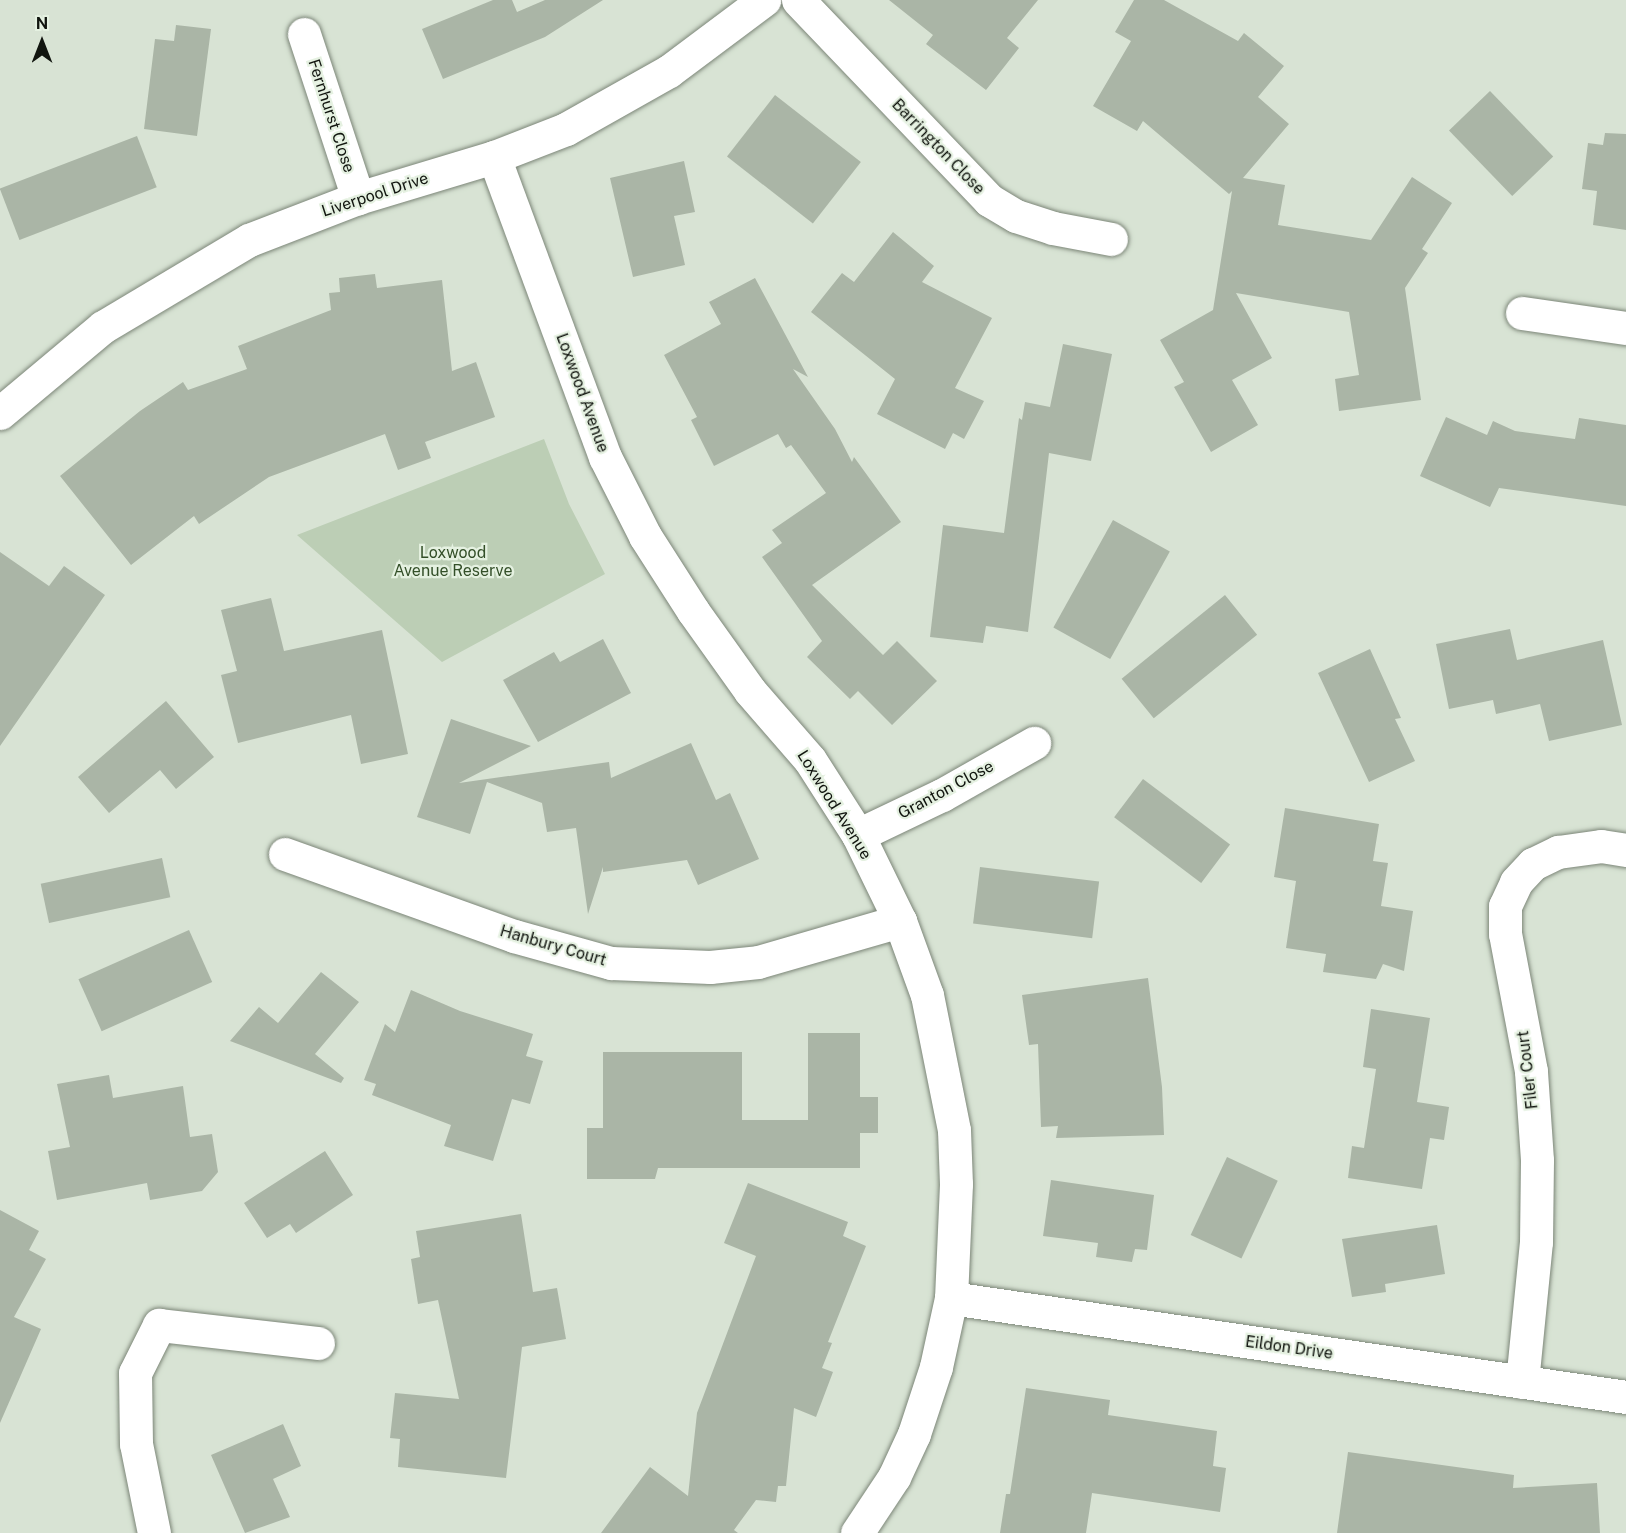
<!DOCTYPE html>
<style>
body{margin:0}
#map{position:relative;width:1626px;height:1533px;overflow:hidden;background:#d8e3d4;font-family:"Public Sans",sans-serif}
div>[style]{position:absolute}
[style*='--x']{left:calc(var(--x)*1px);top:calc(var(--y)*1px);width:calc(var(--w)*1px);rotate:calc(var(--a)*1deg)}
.green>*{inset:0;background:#bcceb5}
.building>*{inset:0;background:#aab5a6;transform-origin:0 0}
.roads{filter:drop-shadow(0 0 2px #7c8678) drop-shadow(0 0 2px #7c8678)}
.minor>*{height:33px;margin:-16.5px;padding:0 16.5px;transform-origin:16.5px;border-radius:16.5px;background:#fff}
span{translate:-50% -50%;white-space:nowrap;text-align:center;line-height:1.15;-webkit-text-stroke:4.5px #e5f1e1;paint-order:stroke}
.street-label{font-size:16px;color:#11150f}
.park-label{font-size:16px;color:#334f28}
.north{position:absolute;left:12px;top:12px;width:60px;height:60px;-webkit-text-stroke:4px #e5f1e1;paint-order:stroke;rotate:0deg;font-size:16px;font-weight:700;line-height:24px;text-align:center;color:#11150f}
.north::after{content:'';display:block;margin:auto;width:21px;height:27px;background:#11150f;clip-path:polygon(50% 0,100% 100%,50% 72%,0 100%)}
</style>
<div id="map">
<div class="green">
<div style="clip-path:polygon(544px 439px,569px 504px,605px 574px,442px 662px,297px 535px)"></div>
</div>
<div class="building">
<div style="clip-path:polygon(493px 0,512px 0,517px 12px,545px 0,603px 0,545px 37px,443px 79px,422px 29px)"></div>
<div style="clip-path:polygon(889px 0,1038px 0,1007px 38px,1019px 48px,986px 90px,926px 44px,933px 35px)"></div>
<div style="clip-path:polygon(1134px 0,1164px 0,1238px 41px,1244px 33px,1284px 66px,1258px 97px,1289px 124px,1243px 178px,1285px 185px,1278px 225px,1371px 240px,1412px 177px,1452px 203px,1422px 249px,1428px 253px,1405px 288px,1421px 400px,1339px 411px,1335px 379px,1359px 375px,1349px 312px,1236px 293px,1272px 358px,1232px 380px,1258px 425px,1211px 452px,1174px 387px,1184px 382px,1160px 340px,1213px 310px,1232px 191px,1229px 194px,1143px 121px,1137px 131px,1093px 106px,1131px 41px,1115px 32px)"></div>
<div style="clip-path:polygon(176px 25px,211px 29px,197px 136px,144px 129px,155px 39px,174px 41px)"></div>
<div style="left:1490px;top:91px;width:91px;height:57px;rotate:46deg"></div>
<div style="left:775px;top:95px;width:109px;height:78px;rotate:38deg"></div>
<div style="clip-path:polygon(1605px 133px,1626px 134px,1626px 230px,1593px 225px,1597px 191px,1582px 189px,1588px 143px,1603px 145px)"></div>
<div style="left:137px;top:136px;width:55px;height:147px;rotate:69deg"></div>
<div style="clip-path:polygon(684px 161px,695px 212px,674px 216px,685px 265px,633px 277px,610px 178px)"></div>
<div style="clip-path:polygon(893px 232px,934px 266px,922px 282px,992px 318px,955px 388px,984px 401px,964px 439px,953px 433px,945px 449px,877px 414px,895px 379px,811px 312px,842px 273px,854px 282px)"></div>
<div style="clip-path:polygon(375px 274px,377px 288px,442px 280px,452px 371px,476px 362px,495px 417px,425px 442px,431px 458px,398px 470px,385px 434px,269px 477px,199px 524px,194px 516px,131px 565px,60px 476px,140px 411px,183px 382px,188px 390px,247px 369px,238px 346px,331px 310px,329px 293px,340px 292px,339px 278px)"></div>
<div style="clip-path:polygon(755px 278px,808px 377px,793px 369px,835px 429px,852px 462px,854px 457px,901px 522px,812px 585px,883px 655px,897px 641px,937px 681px,892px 725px,858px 691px,850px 699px,807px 657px,822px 641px,762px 557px,782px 543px,772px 530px,826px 493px,791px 445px,786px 448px,778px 434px,714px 466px,691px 420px,697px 417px,664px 355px,721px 324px,709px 302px)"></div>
<div style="clip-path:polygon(1063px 344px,1112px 354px,1091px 461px,1049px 453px,1028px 632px,986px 626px,983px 643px,930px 637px,943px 525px,1004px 533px,1019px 418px,1022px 420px,1025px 402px,1050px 407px)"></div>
<div style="clip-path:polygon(1446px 417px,1487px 435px,1493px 421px,1515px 431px,1575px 439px,1579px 418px,1626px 425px,1626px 506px,1499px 488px,1490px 507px,1420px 476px)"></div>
<div style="left:1113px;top:520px;width:65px;height:123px;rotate:29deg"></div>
<div style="clip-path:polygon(0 552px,49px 586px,64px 566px,105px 595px,0 746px)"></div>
<div style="left:1225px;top:595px;width:51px;height:133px;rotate:51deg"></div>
<div style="clip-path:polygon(271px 598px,284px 651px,382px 630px,408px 754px,361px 764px,351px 715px,238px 743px,221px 675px,237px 671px,221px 610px)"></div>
<div style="clip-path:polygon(1510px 629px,1517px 660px,1603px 640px,1622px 725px,1549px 741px,1540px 704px,1496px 714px,1493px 700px,1449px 709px,1436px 644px)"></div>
<div style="clip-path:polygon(603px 639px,631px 693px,538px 742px,503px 680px,554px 652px,560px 662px)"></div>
<div style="clip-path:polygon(1370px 649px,1401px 718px,1395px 719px,1415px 761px,1369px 782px,1318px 673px)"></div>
<div style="clip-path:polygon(166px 701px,214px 757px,176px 789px,160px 770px,109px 813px,78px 777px)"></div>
<div style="clip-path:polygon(451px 719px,531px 746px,459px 783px,609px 762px,611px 778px,691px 743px,716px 800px,730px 793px,759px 859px,698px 885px,687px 860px,603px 872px,603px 867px,588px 914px,576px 828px,547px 832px,542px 803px,487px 782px,470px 834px,417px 817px)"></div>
<div style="left:1143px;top:779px;width:109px;height:48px;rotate:37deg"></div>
<div style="clip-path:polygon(1285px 808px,1379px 824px,1373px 861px,1388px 863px,1381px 906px,1413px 911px,1404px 971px,1383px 964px,1376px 979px,1323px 972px,1326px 954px,1286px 948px,1296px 881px,1274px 877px)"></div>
<div style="left:162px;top:858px;width:40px;height:124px;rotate:78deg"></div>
<div style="left:980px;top:867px;width:120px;height:57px;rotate:7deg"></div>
<div style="left:189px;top:930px;width:57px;height:121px;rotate:66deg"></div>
<div style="clip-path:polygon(321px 972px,359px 1002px,315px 1054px,344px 1078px,341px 1083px,230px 1041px,259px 1007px,278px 1023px)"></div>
<div style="clip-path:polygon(1148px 978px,1162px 1087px,1164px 1135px,1056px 1138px,1058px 1126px,1041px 1127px,1038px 1044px,1029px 1045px,1022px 995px)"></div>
<div style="clip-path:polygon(411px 990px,460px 1011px,533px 1034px,526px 1056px,543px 1061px,530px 1104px,512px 1099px,493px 1161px,444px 1146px,451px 1125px,372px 1095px,376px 1084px,364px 1080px,385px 1024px,395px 1032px)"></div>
<div style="clip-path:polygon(1371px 1009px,1430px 1018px,1417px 1102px,1449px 1107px,1444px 1140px,1430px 1138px,1422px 1189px,1348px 1178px,1352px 1146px,1364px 1148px,1376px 1069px,1363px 1067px)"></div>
<div style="clip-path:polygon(808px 1033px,860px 1033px,860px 1097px,878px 1097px,878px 1133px,860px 1133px,860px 1168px,658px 1168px,655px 1179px,587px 1179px,587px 1128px,603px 1128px,603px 1052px,742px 1052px,742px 1120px,808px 1120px)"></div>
<div style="clip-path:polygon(109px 1075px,113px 1098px,183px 1086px,190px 1137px,212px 1134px,218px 1172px,202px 1191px,150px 1200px,147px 1183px,57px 1200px,48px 1151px,70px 1147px,57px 1084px)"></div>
<div style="clip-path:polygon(325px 1151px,353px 1195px,296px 1233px,290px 1224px,267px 1238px,244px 1203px)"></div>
<div style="left:1227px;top:1157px;width:56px;height:86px;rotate:25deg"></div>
<div style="clip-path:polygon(1051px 1180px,1154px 1195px,1147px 1250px,1135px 1249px,1132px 1262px,1096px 1257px,1098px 1243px,1043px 1236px)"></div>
<div style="clip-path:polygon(748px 1183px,848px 1222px,843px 1236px,866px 1246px,828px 1342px,832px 1343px,822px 1368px,833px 1372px,816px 1417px,794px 1408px,786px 1486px,778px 1486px,776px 1502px,756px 1500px,734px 1530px,738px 1533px,601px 1533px,650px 1467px,688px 1496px,697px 1413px,756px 1256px,724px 1243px)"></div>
<div style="clip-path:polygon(0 1210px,39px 1231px,29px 1250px,46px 1259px,14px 1317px,41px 1329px,0 1423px)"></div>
<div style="clip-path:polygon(521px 1214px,533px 1292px,557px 1288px,566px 1339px,522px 1347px,506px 1478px,398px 1467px,400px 1439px,390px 1438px,395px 1393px,459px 1399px,438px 1300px,418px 1304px,411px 1259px,420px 1257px,416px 1231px)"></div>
<div style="clip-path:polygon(1437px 1225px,1445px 1274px,1385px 1284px,1386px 1292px,1352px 1297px,1342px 1239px)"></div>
<div style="clip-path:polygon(1026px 1388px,1110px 1400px,1108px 1415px,1217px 1431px,1213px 1466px,1226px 1468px,1220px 1512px,1092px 1493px,1086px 1533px,1000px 1533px,1006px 1494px,1010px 1494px)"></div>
<div style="clip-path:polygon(283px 1424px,301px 1466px,273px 1479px,290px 1517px,245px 1533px,211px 1455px)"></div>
<div style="clip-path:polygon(1348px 1452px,1514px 1475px,1513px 1488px,1597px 1483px,1600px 1533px,1337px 1533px)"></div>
</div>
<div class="roads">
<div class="minor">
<div style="--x:798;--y:0;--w:277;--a:46.3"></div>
<div style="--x:989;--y:200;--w:31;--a:31"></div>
<div style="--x:1016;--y:216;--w:39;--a:18"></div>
<div style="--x:1053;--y:228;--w:59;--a:10.7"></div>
<div style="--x:304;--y:34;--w:173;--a:71.8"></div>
<div style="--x:494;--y:157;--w:320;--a:69.7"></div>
<div style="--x:605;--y:457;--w:89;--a:63.1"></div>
<div style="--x:645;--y:536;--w:89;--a:57.4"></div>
<div style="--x:693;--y:611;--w:98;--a:54.5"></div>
<div style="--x:750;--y:691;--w:91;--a:49"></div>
<div style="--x:810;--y:760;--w:89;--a:57.4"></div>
<div style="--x:858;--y:835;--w:96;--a:64"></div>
<div style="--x:900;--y:921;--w:79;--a:70"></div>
<div style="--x:927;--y:995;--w:138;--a:78.7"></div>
<div style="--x:954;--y:1130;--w:54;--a:87.9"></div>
<div style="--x:956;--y:1184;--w:114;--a:92.5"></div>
<div style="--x:951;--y:1298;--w:71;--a:102.3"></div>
<div style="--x:936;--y:1367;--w:71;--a:108.2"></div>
<div style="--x:914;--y:1434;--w:47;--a:114.9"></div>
<div style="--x:894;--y:1477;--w:67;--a:123.5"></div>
<div style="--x:1522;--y:313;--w:105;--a:8.2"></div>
<div style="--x:0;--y:413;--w:134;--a:-39.9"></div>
<div style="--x:103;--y:327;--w:170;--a:-30.8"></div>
<div style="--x:249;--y:240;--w:117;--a:-21.1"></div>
<div style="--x:358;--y:198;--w:142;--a:-16.8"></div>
<div style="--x:494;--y:157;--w:77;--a:-21.3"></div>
<div style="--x:566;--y:129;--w:118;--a:-29.4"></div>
<div style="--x:669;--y:71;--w:119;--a:-36.8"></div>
<div style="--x:858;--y:835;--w:93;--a:-25.5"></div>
<div style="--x:942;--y:795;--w:106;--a:-29.5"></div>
<div style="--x:285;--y:854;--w:243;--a:19.7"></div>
<div style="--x:514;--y:936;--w:101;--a:15.6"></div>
<div style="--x:611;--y:963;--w:99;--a:2.3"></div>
<div style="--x:710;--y:967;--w:48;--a:-5.9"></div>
<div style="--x:758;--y:962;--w:148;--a:-16.1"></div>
<div style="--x:951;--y:1298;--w:682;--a:8.34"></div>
<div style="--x:1522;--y:1382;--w:141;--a:-84.3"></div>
<div style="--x:1536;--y:1242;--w:82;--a:-89.3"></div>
<div style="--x:1537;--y:1160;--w:89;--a:-93.9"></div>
<div style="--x:1531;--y:1071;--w:139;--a:-100.7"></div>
<div style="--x:1505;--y:934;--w:28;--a:-90"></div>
<div style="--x:1505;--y:906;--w:26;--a:-65"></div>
<div style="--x:1516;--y:882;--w:25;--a:-47"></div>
<div style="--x:1533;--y:864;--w:28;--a:-26"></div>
<div style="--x:1558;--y:852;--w:43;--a:-7.9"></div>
<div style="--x:1601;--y:846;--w:25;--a:9"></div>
<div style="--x:154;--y:1533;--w:91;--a:-101.4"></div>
<div style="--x:136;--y:1444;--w:71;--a:-90.8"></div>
<div style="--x:135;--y:1373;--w:54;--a:-63.4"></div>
<div style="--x:159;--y:1325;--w:160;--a:6.5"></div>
</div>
</div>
<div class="street-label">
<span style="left:331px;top:116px;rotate:72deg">Fernhurst Close</span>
<span style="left:938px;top:147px;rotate:46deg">Barrington Close</span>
<span style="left:375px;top:195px;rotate:-18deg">Liverpool Drive</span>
<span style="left:582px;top:393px;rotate:70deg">Loxwood Avenue</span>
<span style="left:946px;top:790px;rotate:-28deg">Granton Close</span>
<span style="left:834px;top:805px;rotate:58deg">Loxwood Avenue</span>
<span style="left:553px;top:946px;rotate:16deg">Hanbury Court</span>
<span style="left:1528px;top:1070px;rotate:-97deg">Filer Court</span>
<span style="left:1289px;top:1348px;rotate:8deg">Eildon Drive</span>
</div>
<div class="park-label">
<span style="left:453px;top:562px">Loxwood<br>Avenue Reserve</span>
</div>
<div class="north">N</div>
</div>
